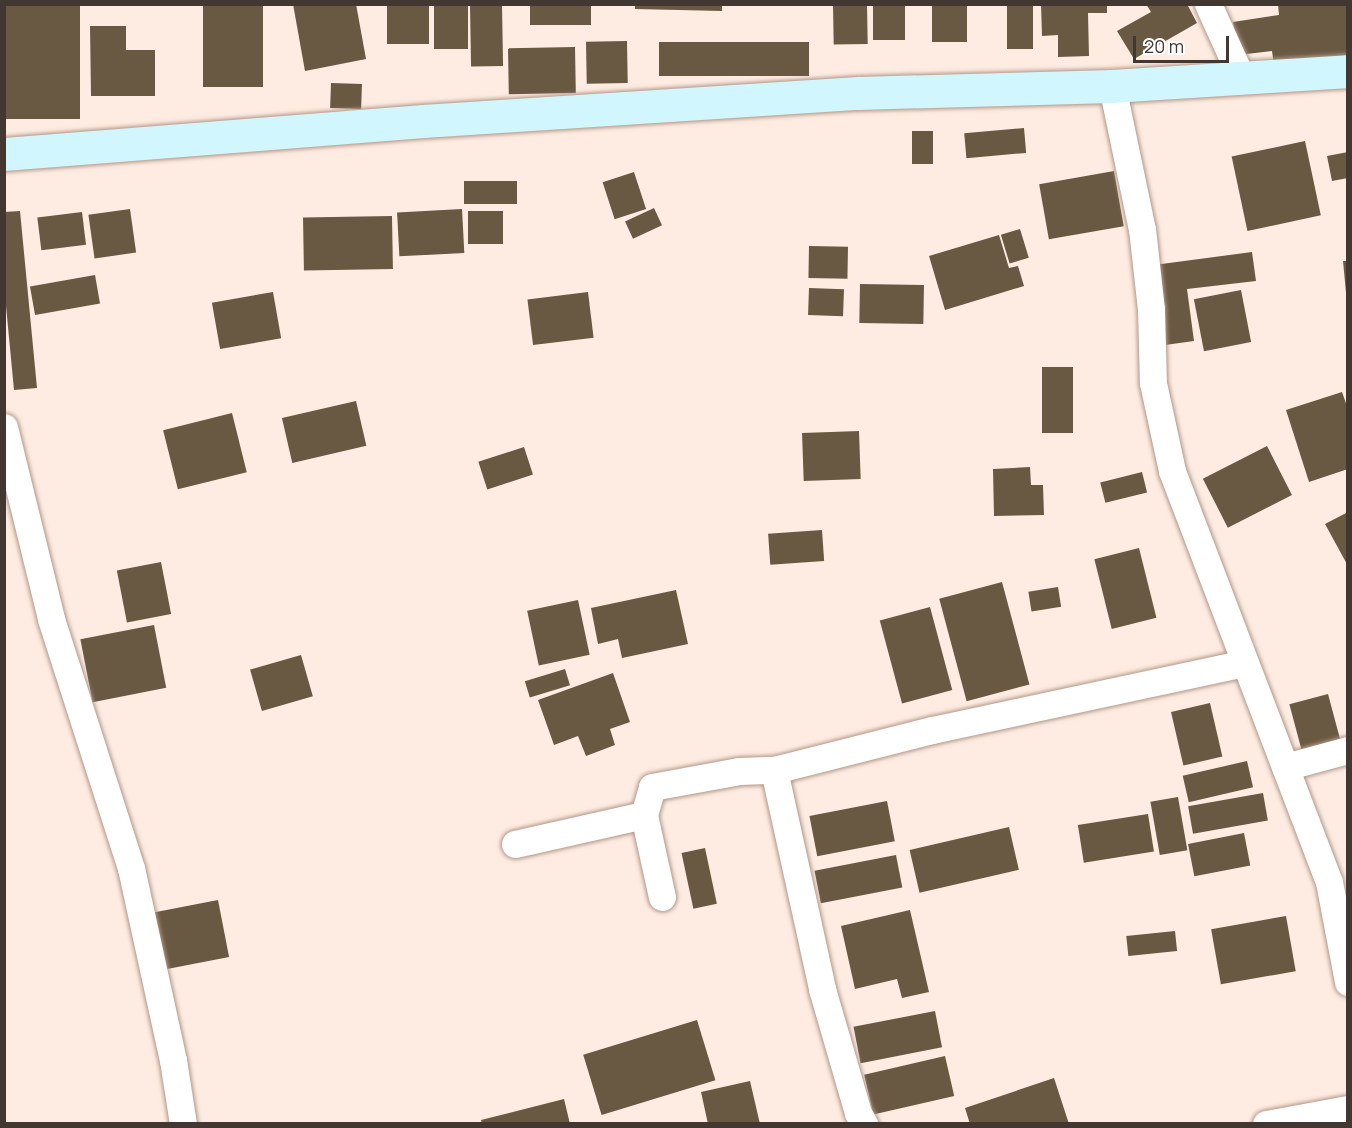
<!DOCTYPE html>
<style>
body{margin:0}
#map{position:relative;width:1352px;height:1128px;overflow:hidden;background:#feece2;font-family:Manrope,sans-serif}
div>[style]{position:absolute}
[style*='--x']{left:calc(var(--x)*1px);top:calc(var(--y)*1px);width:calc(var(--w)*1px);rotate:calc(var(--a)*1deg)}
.building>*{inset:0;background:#695842;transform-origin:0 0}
.roads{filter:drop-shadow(0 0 2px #b29687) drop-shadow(0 0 2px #b29687)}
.street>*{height:27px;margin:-13.5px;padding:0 13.5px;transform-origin:13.5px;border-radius:13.5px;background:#fff}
.secondary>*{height:33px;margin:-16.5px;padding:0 16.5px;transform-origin:16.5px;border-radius:16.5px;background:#d1f6fd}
span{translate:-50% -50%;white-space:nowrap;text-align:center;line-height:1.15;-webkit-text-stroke:6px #fff;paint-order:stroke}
.frame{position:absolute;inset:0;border:6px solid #433731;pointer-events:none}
.scale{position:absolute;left:1133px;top:36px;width:96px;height:27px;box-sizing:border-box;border:3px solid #433731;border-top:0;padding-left:8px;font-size:18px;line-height:21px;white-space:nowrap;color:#433731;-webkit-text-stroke:4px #fff;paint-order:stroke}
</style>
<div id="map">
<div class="building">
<div style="left:4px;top:4px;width:76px;height:115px"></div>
<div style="left:203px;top:4px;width:60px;height:83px"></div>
<div style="clip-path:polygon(293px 4px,356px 4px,366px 59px,305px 71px)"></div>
<div style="left:387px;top:4px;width:42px;height:40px"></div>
<div style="left:434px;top:4px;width:34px;height:45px"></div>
<div style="left:530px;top:4px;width:61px;height:21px"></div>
<div style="left:867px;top:4px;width:40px;height:34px;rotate:89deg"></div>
<div style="left:873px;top:4px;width:32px;height:36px"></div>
<div style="left:932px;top:4px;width:35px;height:38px"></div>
<div style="left:1007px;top:4px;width:26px;height:45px"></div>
<div style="clip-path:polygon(1041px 4px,1107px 4px,1107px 13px,1088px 13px,1089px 56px,1058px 57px,1058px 35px,1042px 36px)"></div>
<div style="clip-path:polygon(1146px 4px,1187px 4px,1197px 23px,1134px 59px,1117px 31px,1151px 12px)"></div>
<div style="clip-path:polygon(1278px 4px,1348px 4px,1348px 55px,1274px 65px,1272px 51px,1238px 55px,1233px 22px,1279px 15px)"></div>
<div style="left:502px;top:5px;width:61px;height:32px;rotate:89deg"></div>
<div style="clip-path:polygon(635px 5px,722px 5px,722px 11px,635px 9px)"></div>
<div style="clip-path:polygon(90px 26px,126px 26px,126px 50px,155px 50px,155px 96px,91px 96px)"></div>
<div style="left:627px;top:41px;width:42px;height:41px;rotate:89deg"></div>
<div style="left:809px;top:42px;width:34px;height:150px;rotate:90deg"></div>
<div style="left:575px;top:47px;width:46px;height:67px;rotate:89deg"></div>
<div style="left:331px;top:83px;width:31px;height:25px;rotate:2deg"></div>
<div style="left:1024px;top:128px;width:25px;height:60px;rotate:85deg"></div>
<div style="left:912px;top:131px;width:21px;height:33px"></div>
<div style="left:1305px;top:141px;width:76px;height:75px;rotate:78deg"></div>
<div style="clip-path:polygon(1348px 152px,1348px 178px,1332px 181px,1327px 156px)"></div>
<div style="left:1114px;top:171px;width:56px;height:76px;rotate:80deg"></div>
<div style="left:634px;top:172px;width:39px;height:33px;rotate:72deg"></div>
<div style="left:517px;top:181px;width:23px;height:53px;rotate:90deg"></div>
<div style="left:654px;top:208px;width:19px;height:32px;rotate:65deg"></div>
<div style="left:130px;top:209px;width:44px;height:42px;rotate:82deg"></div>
<div style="left:462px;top:209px;width:44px;height:65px;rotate:87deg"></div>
<div style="clip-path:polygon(20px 211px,37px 388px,14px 390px,4px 285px,4px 212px)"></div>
<div style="left:468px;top:211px;width:35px;height:33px"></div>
<div style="left:82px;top:212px;width:33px;height:45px;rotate:83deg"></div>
<div style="left:392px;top:216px;width:53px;height:89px;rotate:89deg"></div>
<div style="left:1020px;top:229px;width:30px;height:20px;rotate:73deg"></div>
<div style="clip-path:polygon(999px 235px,1009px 268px,1018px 266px,1024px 286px,945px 310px,929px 256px)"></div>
<div style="left:809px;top:246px;width:39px;height:32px;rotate:1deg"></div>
<div style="clip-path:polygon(1252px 252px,1256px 281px,1187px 289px,1194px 341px,1165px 345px,1154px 265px)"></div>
<div style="clip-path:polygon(1343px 261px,1348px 261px,1348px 293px,1346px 293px)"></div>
<div style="left:95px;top:275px;width:29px;height:66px;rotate:80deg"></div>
<div style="left:860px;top:284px;width:64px;height:39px;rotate:1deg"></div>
<div style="left:809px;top:288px;width:35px;height:27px;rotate:2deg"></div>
<div style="left:1241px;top:290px;width:53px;height:48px;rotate:79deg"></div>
<div style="left:273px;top:292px;width:47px;height:62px;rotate:80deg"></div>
<div style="left:588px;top:292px;width:46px;height:61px;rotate:83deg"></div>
<div style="left:1042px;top:367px;width:31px;height:66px"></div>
<div style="clip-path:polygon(1342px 392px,1348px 409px,1348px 469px,1309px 482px,1286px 410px)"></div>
<div style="left:356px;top:401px;width:46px;height:76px;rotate:77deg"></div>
<div style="left:232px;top:413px;width:61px;height:71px;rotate:76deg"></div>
<div style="left:859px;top:431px;width:48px;height:57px;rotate:88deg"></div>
<div style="left:1267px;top:446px;width:55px;height:72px;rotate:63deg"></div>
<div style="left:524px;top:447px;width:29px;height:48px;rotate:72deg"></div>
<div style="clip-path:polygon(1030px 467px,1031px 485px,1043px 485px,1044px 515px,994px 516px,993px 469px)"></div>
<div style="left:1142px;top:472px;width:21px;height:43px;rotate:76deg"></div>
<div style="clip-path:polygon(1348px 512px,1348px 566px,1325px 524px)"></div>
<div style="left:822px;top:530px;width:31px;height:54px;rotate:86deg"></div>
<div style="left:1139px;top:548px;width:72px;height:46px;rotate:76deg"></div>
<div style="left:161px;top:562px;width:53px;height:45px;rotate:79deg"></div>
<div style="left:1002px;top:582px;width:106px;height:65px;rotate:75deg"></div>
<div style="left:1058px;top:587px;width:20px;height:30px;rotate:81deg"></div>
<div style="clip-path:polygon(676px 590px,688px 644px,622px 658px,618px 639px,598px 644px,591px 608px)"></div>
<div style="left:578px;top:600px;width:56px;height:52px;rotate:78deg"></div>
<div style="left:930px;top:607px;width:86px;height:52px;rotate:75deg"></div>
<div style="left:154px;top:625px;width:64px;height:75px;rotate:79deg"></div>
<div style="left:301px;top:655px;width:43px;height:53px;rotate:74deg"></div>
<div style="left:565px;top:669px;width:17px;height:42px;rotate:73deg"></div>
<div style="clip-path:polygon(613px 673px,630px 722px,610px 729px,615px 745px,586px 756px,578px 736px,554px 745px,538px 700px)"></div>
<div style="left:1328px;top:694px;width:47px;height:40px;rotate:75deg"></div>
<div style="left:1210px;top:703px;width:55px;height:40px;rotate:77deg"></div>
<div style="left:1247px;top:761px;width:27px;height:66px;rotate:77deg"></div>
<div style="left:1263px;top:793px;width:28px;height:76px;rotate:80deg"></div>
<div style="left:1178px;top:797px;width:54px;height:28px;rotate:80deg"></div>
<div style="left:887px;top:801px;width:41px;height:79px;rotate:79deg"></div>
<div style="left:1148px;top:814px;width:38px;height:71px;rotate:81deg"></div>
<div style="left:1009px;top:827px;width:44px;height:102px;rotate:77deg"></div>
<div style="left:1244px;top:833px;width:33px;height:57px;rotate:79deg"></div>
<div style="left:705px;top:848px;width:57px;height:24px;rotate:78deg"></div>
<div style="left:896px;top:855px;width:33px;height:83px;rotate:79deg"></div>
<div style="left:218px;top:900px;width:58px;height:67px;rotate:79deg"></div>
<div style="clip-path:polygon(910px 910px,929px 992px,902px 998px,897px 979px,855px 989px,841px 926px)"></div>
<div style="left:1286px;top:916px;width:56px;height:76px;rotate:80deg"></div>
<div style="left:1175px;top:931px;width:20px;height:49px;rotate:84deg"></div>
<div style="left:935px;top:1011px;width:37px;height:83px;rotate:79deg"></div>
<div style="left:697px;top:1020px;width:63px;height:119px;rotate:73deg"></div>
<div style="left:945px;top:1056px;width:41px;height:83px;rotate:77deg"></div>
<div style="clip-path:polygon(1054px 1078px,1069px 1124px,970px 1124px,965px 1108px)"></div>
<div style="clip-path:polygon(750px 1081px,760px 1124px,708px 1124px,701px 1092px)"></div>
<div style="clip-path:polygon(564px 1099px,570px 1124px,482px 1124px,481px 1120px)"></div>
</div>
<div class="roads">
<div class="street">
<div style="--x:1208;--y:4;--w:82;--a:65.6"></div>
<div style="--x:1112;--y:86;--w:146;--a:78.2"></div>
<div style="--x:1142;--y:229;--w:81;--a:83.6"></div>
<div style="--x:1151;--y:309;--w:74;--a:88.5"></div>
<div style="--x:1153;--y:383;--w:90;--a:77.8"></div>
<div style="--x:1172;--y:471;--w:440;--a:69.1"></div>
<div style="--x:1329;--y:882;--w:102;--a:79.2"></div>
<div style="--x:4;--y:427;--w:198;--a:76.2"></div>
<div style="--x:51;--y:619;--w:262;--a:72.2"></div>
<div style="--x:131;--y:868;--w:197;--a:77.7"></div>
<div style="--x:173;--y:1060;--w:65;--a:81.1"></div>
<div style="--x:1285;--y:767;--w:65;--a:-15.1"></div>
<div style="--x:774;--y:770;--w:224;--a:77.6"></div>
<div style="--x:822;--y:989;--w:129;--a:73.8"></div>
<div style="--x:858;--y:1113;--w:13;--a:61"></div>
<div style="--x:515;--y:844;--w:132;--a:-12.7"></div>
<div style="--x:662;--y:897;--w:84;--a:-102.4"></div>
<div style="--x:644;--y:815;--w:29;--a:-74"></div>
<div style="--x:652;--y:787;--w:88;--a:-10.4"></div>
<div style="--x:739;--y:771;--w:35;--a:-2"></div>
<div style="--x:774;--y:770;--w:163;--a:-14.2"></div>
<div style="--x:932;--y:730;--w:320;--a:-12.1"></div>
<div style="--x:1266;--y:1124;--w:83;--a:-10.4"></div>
</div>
<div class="secondary">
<div style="--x:4;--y:154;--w:420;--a:-4.5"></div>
<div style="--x:423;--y:121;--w:436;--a:-3.7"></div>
<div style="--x:858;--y:93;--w:254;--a:-1.6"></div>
<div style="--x:1112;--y:86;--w:236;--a:-3.6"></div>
</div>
</div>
<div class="frame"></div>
<div class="scale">20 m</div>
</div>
